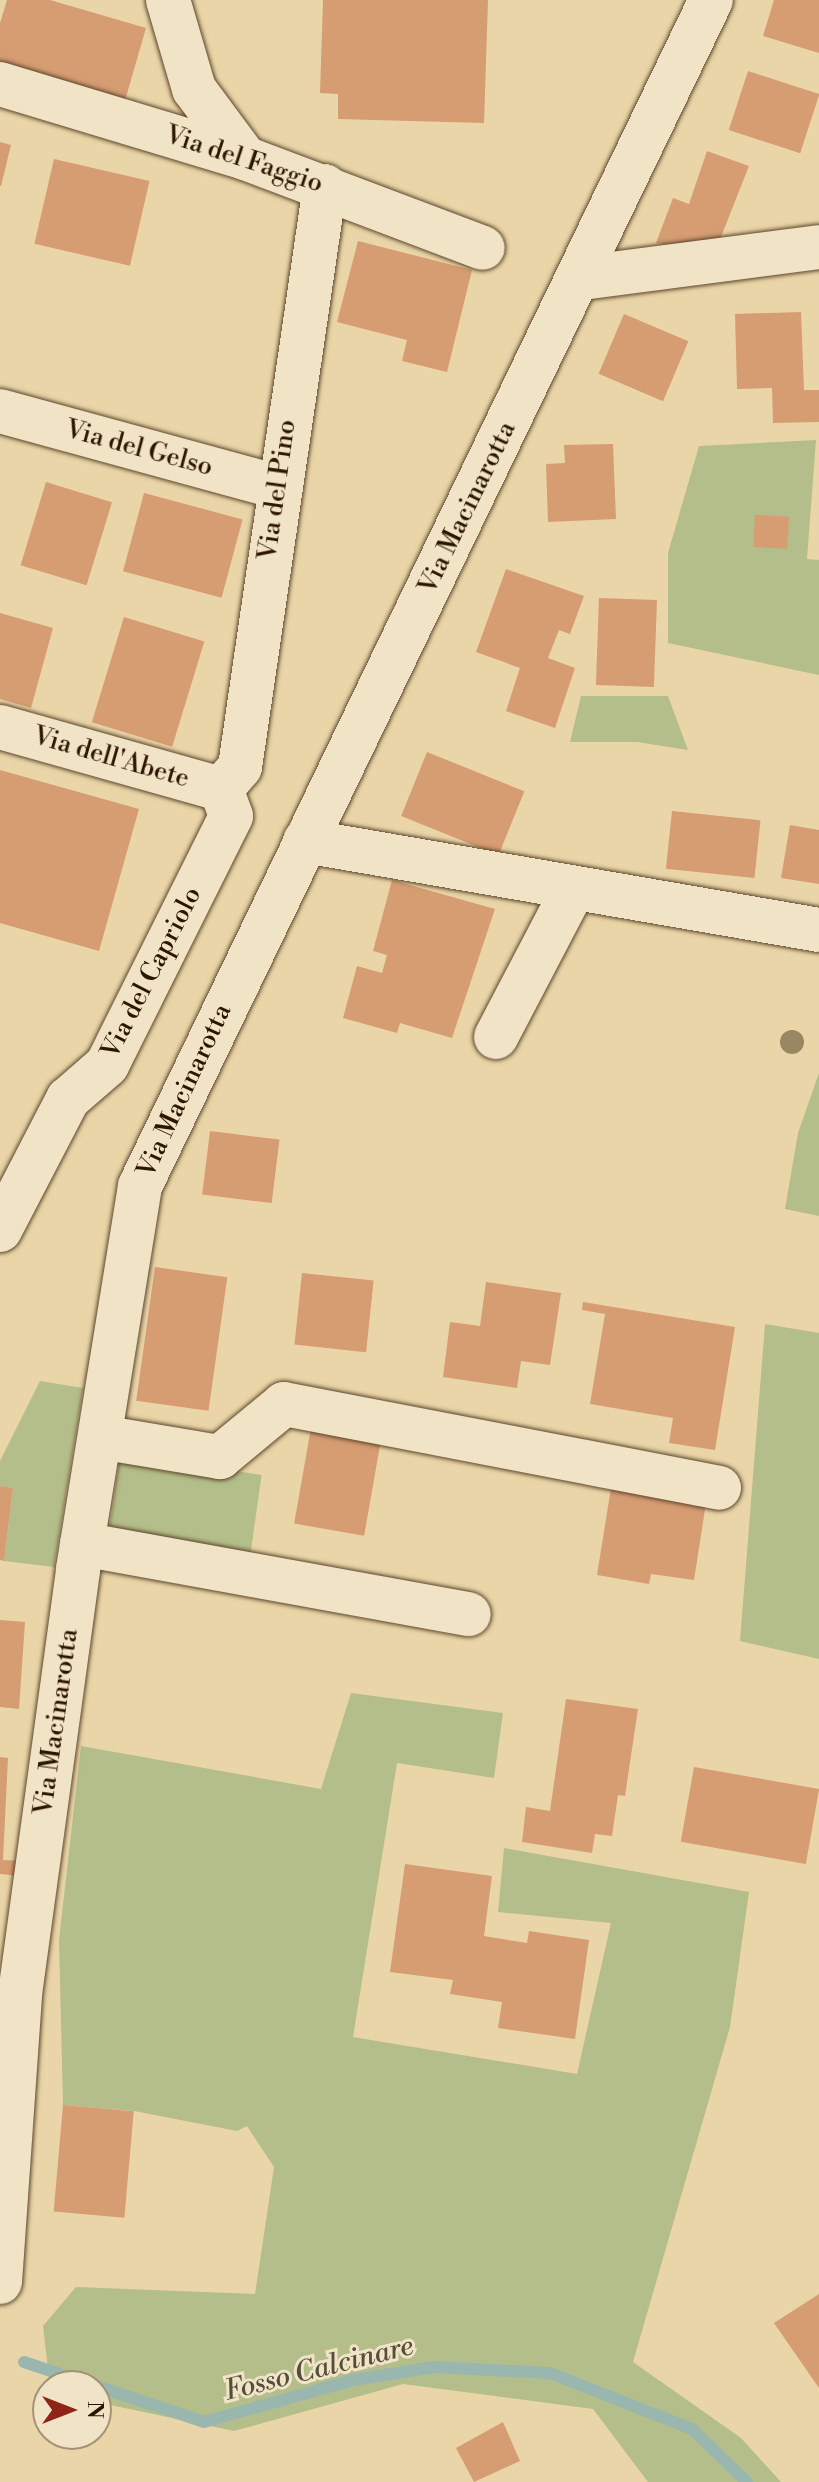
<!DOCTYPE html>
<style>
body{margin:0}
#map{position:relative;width:819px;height:2482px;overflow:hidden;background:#ead5a8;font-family:"Libre Bodoni",serif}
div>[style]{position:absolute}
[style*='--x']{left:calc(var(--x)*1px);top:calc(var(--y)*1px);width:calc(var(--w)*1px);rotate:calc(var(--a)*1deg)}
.green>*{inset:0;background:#b4be8a;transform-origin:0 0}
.stream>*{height:12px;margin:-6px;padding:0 6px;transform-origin:6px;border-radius:6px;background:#99b7af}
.building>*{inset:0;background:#d69c72;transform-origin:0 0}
.roads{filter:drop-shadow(0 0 2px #5c462b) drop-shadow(0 0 2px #5c462b)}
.minor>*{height:44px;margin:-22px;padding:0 22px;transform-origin:22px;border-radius:22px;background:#f1e4c6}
.trees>*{width:24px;height:24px;margin:-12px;border-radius:50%;background:#998763}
span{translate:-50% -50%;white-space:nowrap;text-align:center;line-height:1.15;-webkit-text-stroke:6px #f1e4c6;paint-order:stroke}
.street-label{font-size:26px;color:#2d1601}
.water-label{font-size:28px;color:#534e3e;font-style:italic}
.north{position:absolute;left:32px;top:2370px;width:80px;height:80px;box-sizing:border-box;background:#f1e4c6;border:2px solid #a39277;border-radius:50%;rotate:90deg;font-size:22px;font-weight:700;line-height:32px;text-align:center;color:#2d1601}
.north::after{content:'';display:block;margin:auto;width:28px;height:36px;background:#8f2418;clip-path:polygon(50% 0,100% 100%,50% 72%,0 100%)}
</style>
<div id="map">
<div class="green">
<div style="clip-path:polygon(816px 440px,807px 559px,819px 560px,819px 675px,668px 643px,668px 553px,699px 446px)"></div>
<div style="clip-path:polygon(581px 696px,668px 696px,688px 750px,637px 742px,570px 742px)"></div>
<div style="clip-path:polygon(819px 1073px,819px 1216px,785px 1209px,798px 1133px)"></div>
<div style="clip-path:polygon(765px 1324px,819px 1333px,819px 1659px,740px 1641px)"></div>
<div style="clip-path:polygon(40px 1381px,83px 1388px,54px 1567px,4px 1561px,13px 1488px,0 1486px,0 1461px)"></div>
<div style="left:120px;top:1455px;width:143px;height:78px;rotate:8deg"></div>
<div style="clip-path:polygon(351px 1693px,503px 1713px,494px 1778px,397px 1763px,353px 2037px,577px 2074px,611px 1923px,498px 1912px,504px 1848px,749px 1892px,730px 2027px,633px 2362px,741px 2438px,781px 2482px,648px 2482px,593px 2409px,403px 2384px,234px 2431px,96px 2402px,96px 2386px,50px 2386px,43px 2326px,76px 2287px,255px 2294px,274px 2167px,247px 2126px,237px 2131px,134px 2111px,63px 2105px,59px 1940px,81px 1746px,321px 1789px)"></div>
</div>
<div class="stream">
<div style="--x:24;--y:2362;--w:190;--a:18.4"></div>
<div style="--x:204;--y:2422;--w:155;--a:-15.7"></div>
<div style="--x:353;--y:2380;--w:82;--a:-9.1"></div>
<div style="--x:434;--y:2367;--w:116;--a:3"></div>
<div style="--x:550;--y:2373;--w:153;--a:21.5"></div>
<div style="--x:692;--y:2429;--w:76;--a:43.9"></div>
</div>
<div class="building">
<div style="clip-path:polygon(7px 0,50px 0,146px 28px,124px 104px,0 67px,0 23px)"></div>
<div style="clip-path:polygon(323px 0,488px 0,484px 123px,338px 119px,338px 94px,320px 93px)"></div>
<div style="clip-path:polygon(774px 0,819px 0,819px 53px,763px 36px)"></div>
<div style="left:748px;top:71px;width:75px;height:62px;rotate:18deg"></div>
<div style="clip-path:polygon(0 142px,11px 145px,1px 186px,0 186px)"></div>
<div style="clip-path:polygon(707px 151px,749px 166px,715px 252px,656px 243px,673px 198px,689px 204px)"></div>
<div style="left:54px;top:159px;width:98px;height:87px;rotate:13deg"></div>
<div style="clip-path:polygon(358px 241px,472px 270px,447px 372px,402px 361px,407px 340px,337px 322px)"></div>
<div style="clip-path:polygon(801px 312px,804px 390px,819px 390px,819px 422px,773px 423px,772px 388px,737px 389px,735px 314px)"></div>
<div style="left:624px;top:314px;width:70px;height:65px;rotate:23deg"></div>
<div style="clip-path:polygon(613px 444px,616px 519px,548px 522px,546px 464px,565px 463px,564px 445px)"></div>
<div style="left:46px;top:482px;width:69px;height:87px;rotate:17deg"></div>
<div style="left:144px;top:493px;width:102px;height:81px;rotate:15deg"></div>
<div style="left:755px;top:515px;width:34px;height:32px;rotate:3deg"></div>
<div style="clip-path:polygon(506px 569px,584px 596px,570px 634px,559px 630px,548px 658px,575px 668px,555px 728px,506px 711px,520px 668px,476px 652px)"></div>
<div style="left:599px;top:598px;width:58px;height:87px;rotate:2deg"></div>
<div style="clip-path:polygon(0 613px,53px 628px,31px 708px,0 699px)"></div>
<div style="left:124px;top:617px;width:84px;height:110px;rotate:17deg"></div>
<div style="left:427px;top:752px;width:105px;height:69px;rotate:22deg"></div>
<div style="clip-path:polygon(0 770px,139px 809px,99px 951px,0 923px)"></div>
<div style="left:672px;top:811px;width:89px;height:58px;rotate:6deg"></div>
<div style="clip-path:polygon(790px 825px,819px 830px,819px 884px,781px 878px)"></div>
<div style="clip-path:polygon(392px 880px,495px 909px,452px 1038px,400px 1023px,397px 1033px,343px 1018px,357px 966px,382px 973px,387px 955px,373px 951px)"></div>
<div style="left:210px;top:1131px;width:70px;height:64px;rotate:7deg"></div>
<div style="left:155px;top:1267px;width:73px;height:135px;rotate:8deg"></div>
<div style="left:302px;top:1273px;width:72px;height:72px;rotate:6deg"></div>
<div style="clip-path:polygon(486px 1282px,561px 1293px,550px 1365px,521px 1361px,517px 1388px,443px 1377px,450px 1322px,480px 1326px)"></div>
<div style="clip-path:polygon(583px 1302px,735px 1327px,715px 1450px,669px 1443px,673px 1418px,590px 1404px,605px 1314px,582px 1310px)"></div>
<div style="left:311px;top:1428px;width:71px;height:97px;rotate:10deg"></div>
<div style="clip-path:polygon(0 1486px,13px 1488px,4px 1561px,0 1560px)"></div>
<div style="clip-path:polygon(611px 1488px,706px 1503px,694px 1580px,651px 1574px,649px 1584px,597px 1575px)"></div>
<div style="clip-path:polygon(0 1620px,25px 1622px,19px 1709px,0 1707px)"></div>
<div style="clip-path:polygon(566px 1699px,638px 1709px,625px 1796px,618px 1795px,612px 1836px,595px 1834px,592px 1853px,522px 1842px,526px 1807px,550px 1811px)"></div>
<div style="clip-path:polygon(0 1757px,8px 1758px,3px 1860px,23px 1861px,22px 1876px,0 1874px)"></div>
<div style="left:694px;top:1767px;width:127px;height:76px;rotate:10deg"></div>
<div style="clip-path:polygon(405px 1864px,492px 1876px,484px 1936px,527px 1943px,529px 1931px,589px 1940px,575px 2039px,498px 2028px,502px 2002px,450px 1994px,453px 1980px,390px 1972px)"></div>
<div style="left:63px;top:2105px;width:71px;height:107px;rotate:5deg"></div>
<div style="clip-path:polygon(819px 2294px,819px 2388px,774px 2323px)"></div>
<div style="clip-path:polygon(503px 2422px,520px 2461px,474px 2482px,456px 2448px)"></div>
</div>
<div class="roads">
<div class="minor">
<div style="--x:168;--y:0;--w:93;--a:73.7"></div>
<div style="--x:194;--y:89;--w:86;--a:53.5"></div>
<div style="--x:0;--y:84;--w:256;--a:16.8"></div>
<div style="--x:245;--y:158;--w:254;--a:20.7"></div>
<div style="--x:581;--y:278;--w:240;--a:-7.4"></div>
<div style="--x:0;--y:411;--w:288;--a:15.3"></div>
<div style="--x:0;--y:727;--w:230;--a:15.7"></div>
<div style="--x:221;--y:789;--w:29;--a:-49"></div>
<div style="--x:240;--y:767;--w:587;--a:-81.68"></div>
<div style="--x:305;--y:841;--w:522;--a:9.82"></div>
<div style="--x:496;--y:1037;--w:168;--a:-62.4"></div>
<div style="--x:0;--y:1230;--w:148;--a:-62.6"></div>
<div style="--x:68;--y:1099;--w:52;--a:-41.1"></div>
<div style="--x:107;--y:1065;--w:278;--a:-63.5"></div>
<div style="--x:231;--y:816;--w:29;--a:-110"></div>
<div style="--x:100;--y:1437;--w:122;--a:9.5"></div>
<div style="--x:220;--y:1457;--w:83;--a:-39.6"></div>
<div style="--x:284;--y:1404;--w:443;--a:10.9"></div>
<div style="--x:82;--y:1544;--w:393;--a:10.3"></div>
<div style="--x:0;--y:2282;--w:289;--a:-86"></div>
<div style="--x:20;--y:1994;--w:429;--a:-82.2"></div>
<div style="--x:78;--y:1569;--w:388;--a:-80.8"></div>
<div style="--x:140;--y:1186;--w:1316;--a:-64.29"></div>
</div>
</div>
<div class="trees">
<div style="left:792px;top:1042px"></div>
</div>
<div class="street-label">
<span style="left:244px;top:160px;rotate:18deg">Via del Faggio</span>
<span style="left:139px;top:449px;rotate:15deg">Via del Gelso</span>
<span style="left:278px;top:490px;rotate:-82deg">Via del Pino</span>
<span style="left:468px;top:508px;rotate:-64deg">Via Macinarotta</span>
<span style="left:111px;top:758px;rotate:16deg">Via dell'Abete</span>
<span style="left:152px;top:973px;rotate:-63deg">Via del Capriolo</span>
<span style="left:185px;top:1091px;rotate:-65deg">Via Macinarotta</span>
<span style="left:57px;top:1722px;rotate:-82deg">Via Macinarotta</span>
</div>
<div class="water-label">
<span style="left:319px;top:2369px;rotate:-14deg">Fosso Calcinare</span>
</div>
<div class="north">N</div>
</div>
